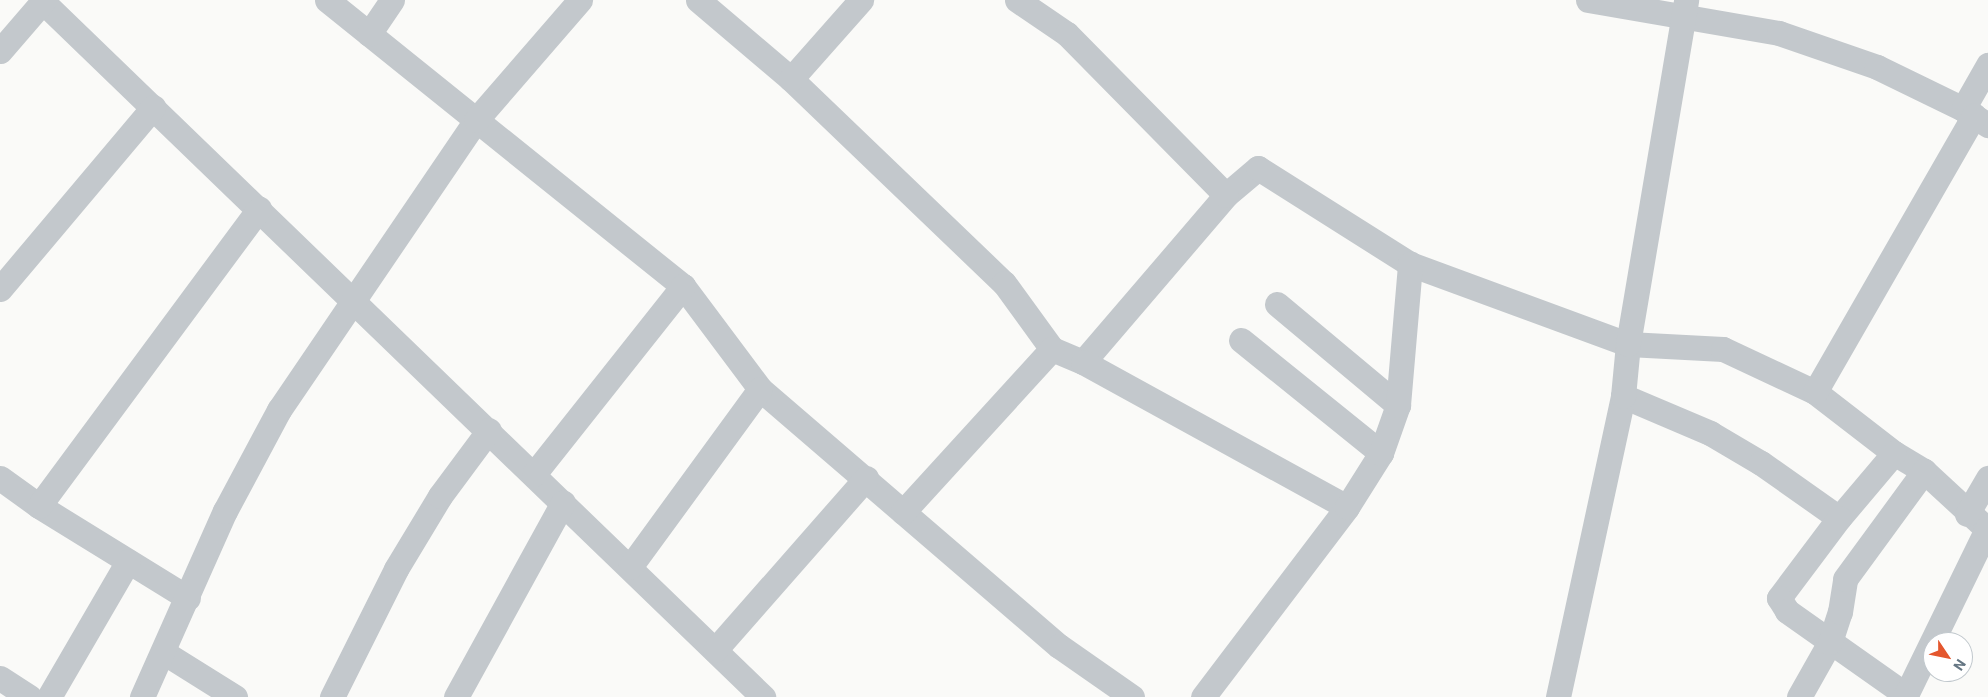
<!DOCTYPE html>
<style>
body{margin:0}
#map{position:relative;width:1988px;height:697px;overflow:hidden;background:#fafaf8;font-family:Roboto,sans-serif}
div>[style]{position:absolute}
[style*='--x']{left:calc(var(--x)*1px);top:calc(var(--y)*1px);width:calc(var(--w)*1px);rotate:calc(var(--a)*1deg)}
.minor>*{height:25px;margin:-12.5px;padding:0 12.5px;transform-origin:12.5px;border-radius:12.5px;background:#c3c8cc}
span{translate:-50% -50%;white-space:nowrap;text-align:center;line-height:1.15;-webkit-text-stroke:5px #fff;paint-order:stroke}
.north{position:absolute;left:1923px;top:632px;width:50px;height:50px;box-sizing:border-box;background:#fff;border:1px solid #c1c8cd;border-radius:50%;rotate:124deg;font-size:14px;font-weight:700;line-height:20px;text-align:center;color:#657683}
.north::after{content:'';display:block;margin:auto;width:18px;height:22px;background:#e4572e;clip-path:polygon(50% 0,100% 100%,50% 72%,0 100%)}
</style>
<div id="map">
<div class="minor">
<div style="--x:41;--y:0;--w:1004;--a:43.99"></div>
<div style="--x:327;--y:0;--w:457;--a:38.8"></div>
<div style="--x:683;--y:286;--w:129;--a:53.2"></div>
<div style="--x:760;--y:389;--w:394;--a:40.7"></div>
<div style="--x:1059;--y:646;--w:89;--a:34.9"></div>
<div style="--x:698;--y:0;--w:122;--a:40.3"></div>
<div style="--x:791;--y:79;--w:295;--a:43.8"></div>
<div style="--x:1004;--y:283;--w:82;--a:54"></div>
<div style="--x:1052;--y:349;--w:34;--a:23"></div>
<div style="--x:1083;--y:362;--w:220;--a:-49.4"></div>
<div style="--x:1226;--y:195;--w:42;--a:-40.2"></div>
<div style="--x:1258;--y:168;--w:180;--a:32.3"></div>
<div style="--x:1410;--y:264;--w:232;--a:20.2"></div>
<div style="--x:1628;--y:344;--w:95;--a:3"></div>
<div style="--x:1723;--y:349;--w:102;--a:25.1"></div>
<div style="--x:1815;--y:392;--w:100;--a:37.7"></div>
<div style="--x:1894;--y:453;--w:35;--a:31"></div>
<div style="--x:1924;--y:471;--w:87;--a:42.7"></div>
<div style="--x:1017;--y:0;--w:60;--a:34.2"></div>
<div style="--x:1067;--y:34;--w:226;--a:45.4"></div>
<div style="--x:1588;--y:0;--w:194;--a:9.8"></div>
<div style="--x:1779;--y:33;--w:104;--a:19.1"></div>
<div style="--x:1877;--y:67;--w:96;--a:26"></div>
<div style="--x:1963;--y:109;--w:30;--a:33"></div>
<div style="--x:369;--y:34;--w:41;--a:-55.9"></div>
<div style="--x:0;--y:51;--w:67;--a:-49.2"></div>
<div style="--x:791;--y:79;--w:106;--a:-48.5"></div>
<div style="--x:1963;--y:109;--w:51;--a:-60.4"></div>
<div style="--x:0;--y:289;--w:238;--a:-49.9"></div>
<div style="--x:1277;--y:304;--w:158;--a:39.9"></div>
<div style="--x:1241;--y:340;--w:180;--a:38.9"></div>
<div style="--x:1083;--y:362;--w:301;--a:28.8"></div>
<div style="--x:1815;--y:392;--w:319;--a:-60.1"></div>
<div style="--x:1623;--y:396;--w:95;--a:23"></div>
<div style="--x:1710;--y:433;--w:59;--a:30.5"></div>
<div style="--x:1761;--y:463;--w:95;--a:35.2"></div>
<div style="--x:1894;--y:453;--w:85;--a:130.2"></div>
<div style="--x:1839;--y:518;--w:100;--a:126.9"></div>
<div style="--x:1779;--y:598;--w:15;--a:58"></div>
<div style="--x:1787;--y:611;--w:146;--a:35.2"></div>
<div style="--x:534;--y:474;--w:240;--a:-51.6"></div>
<div style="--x:0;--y:478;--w:48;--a:35.7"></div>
<div style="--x:39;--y:506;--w:175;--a:31.7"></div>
<div style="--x:39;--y:506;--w:370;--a:-53.5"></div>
<div style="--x:903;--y:512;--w:221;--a:-47.6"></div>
<div style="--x:1967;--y:514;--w:42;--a:-59.7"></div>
<div style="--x:630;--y:567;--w:220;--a:-53.9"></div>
<div style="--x:715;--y:650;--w:229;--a:-48.7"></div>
<div style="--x:163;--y:652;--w:85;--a:32"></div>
<div style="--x:0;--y:678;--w:35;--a:33"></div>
<div style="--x:49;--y:697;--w:157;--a:-59.8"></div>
<div style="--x:142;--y:697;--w:204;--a:-66"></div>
<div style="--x:225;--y:511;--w:115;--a:-61.9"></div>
<div style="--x:279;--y:410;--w:351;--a:-55.8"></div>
<div style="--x:476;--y:120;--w:159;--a:-49.1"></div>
<div style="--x:332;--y:697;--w:143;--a:-63.4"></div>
<div style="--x:396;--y:569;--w:85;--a:-58.9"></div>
<div style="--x:440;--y:496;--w:82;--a:-53.4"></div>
<div style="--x:456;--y:697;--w:222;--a:-61.2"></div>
<div style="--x:1203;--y:697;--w:238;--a:-52.8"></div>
<div style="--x:1347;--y:507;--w:64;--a:-57.8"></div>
<div style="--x:1381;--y:453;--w:51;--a:-70.5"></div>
<div style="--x:1398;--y:405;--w:142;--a:-85.1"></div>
<div style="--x:1558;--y:697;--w:308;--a:-77.8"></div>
<div style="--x:1623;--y:396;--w:52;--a:-84.5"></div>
<div style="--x:1628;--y:344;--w:349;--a:-80.4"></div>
<div style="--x:1799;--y:697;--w:63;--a:-60.6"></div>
<div style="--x:1830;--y:642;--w:32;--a:-72"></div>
<div style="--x:1840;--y:612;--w:33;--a:-81"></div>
<div style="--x:1845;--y:579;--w:134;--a:-53.8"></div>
<div style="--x:1905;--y:697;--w:187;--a:-64"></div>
</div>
<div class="north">N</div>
</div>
